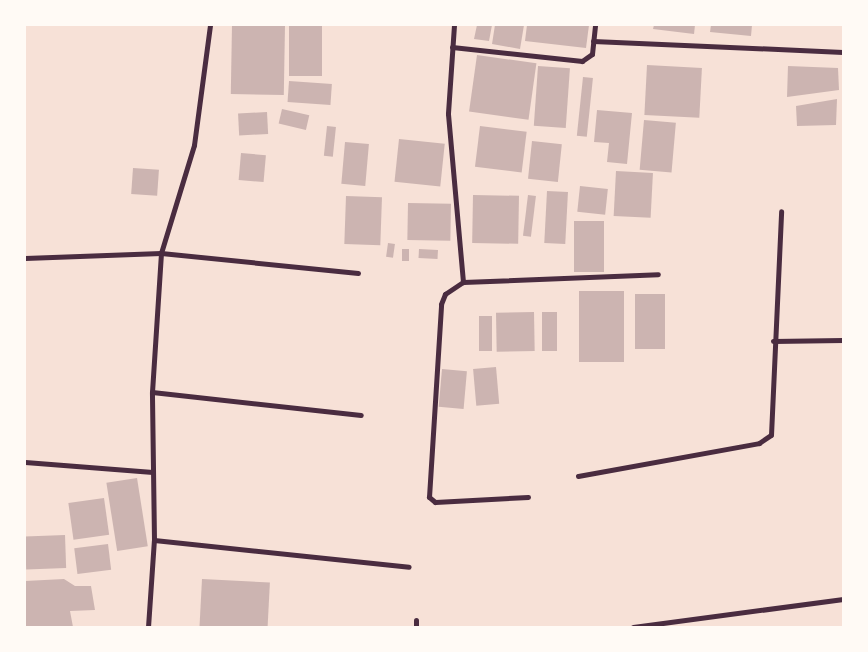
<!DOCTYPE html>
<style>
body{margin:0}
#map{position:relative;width:868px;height:652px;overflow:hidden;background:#f7e1d7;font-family:"Sofia Sans Condensed",sans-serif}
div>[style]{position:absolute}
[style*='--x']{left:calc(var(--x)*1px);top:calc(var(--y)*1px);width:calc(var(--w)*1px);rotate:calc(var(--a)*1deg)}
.building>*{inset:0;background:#ccb4b1;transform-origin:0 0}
.minor>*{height:5px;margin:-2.5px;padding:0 2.5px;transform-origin:2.5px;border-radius:2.5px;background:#4a2c40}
span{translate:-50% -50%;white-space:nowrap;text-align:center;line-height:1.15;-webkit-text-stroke:4px #fffaf5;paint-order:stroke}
.frame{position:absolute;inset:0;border:26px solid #fffaf5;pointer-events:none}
</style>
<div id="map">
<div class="building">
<div style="left:232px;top:25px;width:53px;height:69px;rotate:1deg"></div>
<div style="left:289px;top:25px;width:33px;height:51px"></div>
<div style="clip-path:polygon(477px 25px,492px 25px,489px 41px,474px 39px)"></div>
<div style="clip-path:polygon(495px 25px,524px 25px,520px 49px,492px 44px)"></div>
<div style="clip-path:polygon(527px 25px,589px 25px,586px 48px,525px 41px)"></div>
<div style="clip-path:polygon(654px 25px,695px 25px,694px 34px,653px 29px)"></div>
<div style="clip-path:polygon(711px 25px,752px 25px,751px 36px,710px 32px)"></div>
<div style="left:477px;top:55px;width:60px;height:57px;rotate:8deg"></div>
<div style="left:647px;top:65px;width:55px;height:50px;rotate:3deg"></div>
<div style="left:538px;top:66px;width:32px;height:60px;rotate:4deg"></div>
<div style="clip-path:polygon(788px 66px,838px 68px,839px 90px,787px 97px)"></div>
<div style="left:583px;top:77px;width:10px;height:59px;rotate:6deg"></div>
<div style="left:289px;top:81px;width:43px;height:21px;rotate:4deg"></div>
<div style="clip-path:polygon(837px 99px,836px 125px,797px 126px,796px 106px)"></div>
<div style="left:282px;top:109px;width:28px;height:15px;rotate:13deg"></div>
<div style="clip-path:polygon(597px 110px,632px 113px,627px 164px,607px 162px,609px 143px,594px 142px)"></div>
<div style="left:267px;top:112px;width:22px;height:29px;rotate:87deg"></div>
<div style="left:644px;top:120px;width:32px;height:50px;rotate:5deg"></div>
<div style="left:327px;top:126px;width:9px;height:30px;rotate:6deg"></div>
<div style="left:480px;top:126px;width:47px;height:41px;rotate:7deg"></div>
<div style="left:399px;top:139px;width:46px;height:43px;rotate:6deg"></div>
<div style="left:532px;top:141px;width:30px;height:38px;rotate:6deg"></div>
<div style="left:345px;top:142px;width:24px;height:42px;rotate:5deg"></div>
<div style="left:241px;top:153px;width:25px;height:27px;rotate:5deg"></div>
<div style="left:133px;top:168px;width:26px;height:26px;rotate:4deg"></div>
<div style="left:616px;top:171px;width:37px;height:45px;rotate:3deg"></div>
<div style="left:580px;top:186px;width:28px;height:26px;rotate:6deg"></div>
<div style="left:547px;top:191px;width:21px;height:52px;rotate:3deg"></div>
<div style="left:473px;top:195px;width:46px;height:48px;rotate:1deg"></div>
<div style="left:528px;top:195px;width:8px;height:41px;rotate:7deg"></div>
<div style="left:346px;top:196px;width:36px;height:48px;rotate:2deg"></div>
<div style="left:408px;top:203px;width:43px;height:37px;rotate:1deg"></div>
<div style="left:574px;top:221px;width:30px;height:51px"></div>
<div style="left:388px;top:243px;width:7px;height:14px;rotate:8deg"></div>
<div style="left:402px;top:249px;width:7px;height:12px"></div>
<div style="left:419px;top:249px;width:19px;height:9px;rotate:3deg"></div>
<div style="left:579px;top:291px;width:45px;height:71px"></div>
<div style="left:635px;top:294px;width:30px;height:55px"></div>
<div style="left:534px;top:312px;width:39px;height:38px;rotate:89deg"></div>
<div style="left:542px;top:312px;width:15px;height:39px"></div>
<div style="left:479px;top:316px;width:13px;height:35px"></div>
<div style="left:496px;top:367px;width:37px;height:23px;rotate:85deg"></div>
<div style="left:442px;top:369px;width:25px;height:38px;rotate:5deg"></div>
<div style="left:137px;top:478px;width:69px;height:31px;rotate:81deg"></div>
<div style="left:104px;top:498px;width:37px;height:36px;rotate:82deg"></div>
<div style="left:65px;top:535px;width:33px;height:40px;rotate:88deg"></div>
<div style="left:108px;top:544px;width:26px;height:34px;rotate:83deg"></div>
<div style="clip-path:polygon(64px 579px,75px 586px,91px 586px,95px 610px,70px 611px,73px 627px,25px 627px,25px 581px)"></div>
<div style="left:202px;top:579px;width:68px;height:48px;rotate:3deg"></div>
</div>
<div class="minor">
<div style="--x:454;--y:25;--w:89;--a:93.9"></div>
<div style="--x:448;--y:114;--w:169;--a:84.9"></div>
<div style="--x:593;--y:41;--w:250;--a:2.5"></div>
<div style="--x:452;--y:47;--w:131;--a:6.1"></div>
<div style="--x:582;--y:61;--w:12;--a:-35"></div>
<div style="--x:592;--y:54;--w:29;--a:-84"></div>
<div style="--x:25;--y:258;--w:136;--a:-2.1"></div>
<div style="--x:161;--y:253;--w:198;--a:5.8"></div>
<div style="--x:773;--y:341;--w:70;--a:-0.8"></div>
<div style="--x:152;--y:392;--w:210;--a:6.3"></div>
<div style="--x:25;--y:462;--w:128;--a:4.5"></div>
<div style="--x:578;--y:476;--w:184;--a:-10.3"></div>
<div style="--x:759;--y:443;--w:14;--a:-34"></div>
<div style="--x:771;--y:435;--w:224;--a:-87.4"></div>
<div style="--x:528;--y:497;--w:93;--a:176.9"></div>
<div style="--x:435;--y:502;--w:8;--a:-140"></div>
<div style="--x:429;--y:497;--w:193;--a:-86.4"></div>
<div style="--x:441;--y:304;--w:11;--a:-68"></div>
<div style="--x:445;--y:294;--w:22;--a:-34"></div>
<div style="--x:463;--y:282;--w:195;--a:-2.3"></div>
<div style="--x:154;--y:540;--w:256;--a:6"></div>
<div style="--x:148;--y:627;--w:87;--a:-86.1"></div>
<div style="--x:154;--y:540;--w:148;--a:-90.8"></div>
<div style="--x:152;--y:392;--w:139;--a:-86.3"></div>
<div style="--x:161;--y:253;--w:113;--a:-73"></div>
<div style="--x:194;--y:145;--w:121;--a:-82.4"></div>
<div style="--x:416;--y:627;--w:7;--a:-90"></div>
<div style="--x:633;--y:627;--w:212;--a:-7.6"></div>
</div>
<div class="frame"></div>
</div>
